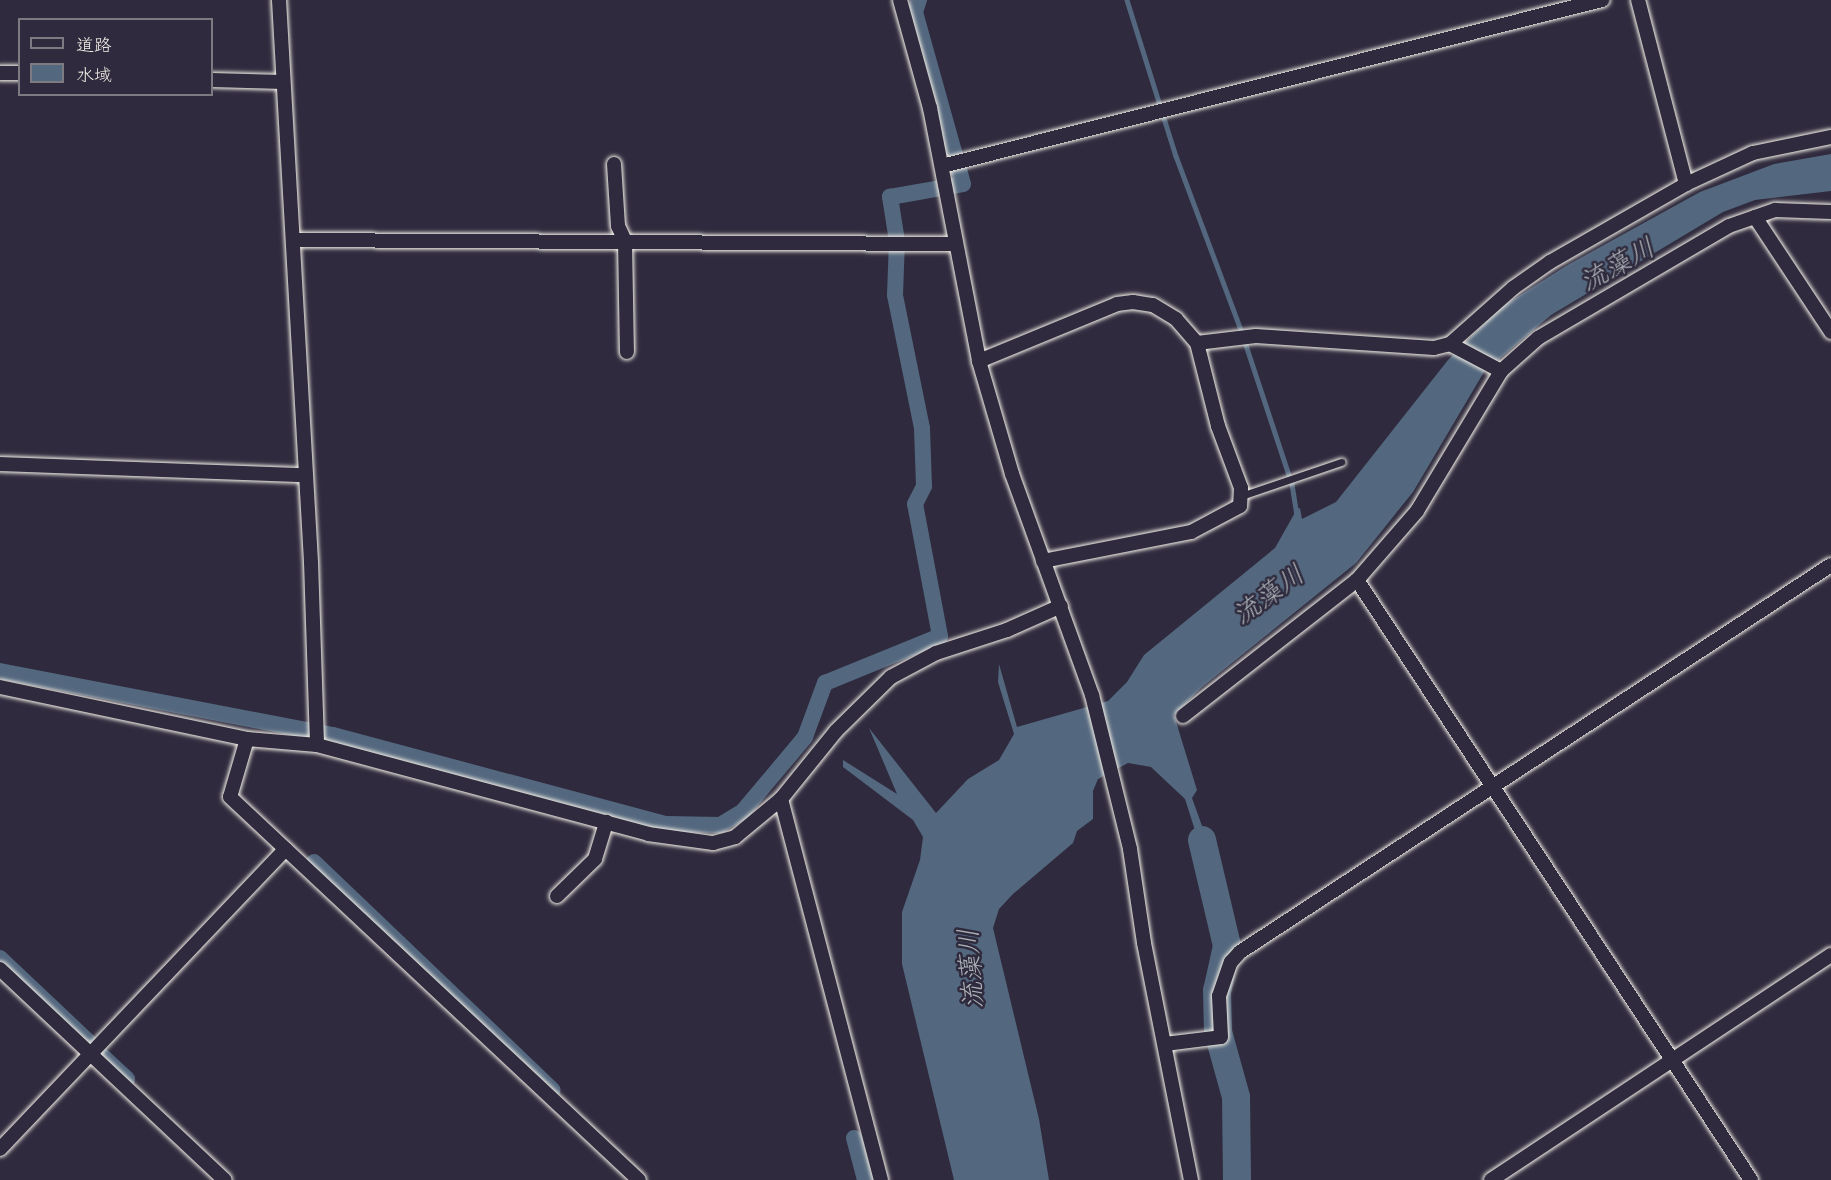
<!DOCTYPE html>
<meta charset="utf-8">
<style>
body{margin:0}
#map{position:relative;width:1831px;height:1180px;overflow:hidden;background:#2f2a3d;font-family:Itim,"Klee One",sans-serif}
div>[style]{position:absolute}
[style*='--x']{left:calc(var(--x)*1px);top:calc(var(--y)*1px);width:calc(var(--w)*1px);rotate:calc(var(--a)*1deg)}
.water>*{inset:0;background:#53677e}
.stream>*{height:4.5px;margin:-2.25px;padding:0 2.25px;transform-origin:2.25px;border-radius:2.25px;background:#53677e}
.canal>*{height:16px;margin:-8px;padding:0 8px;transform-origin:8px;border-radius:8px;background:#53677e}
.river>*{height:28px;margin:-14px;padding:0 14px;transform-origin:14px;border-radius:14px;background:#53677e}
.roads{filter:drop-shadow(0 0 2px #f4f1e8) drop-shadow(0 0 2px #f4f1e8)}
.service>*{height:7px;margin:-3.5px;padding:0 3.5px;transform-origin:3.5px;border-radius:3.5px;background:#2f2a3d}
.minor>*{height:14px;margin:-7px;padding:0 7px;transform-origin:7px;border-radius:7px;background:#2f2a3d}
span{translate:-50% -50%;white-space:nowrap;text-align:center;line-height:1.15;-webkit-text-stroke:5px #2f2a3d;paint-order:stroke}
.water-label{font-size:27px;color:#acb3b8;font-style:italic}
.legend{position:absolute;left:18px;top:18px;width:195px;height:78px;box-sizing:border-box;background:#2f2a3d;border:2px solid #7e7a81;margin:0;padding:8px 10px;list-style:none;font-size:18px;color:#f4f1e8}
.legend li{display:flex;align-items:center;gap:12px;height:30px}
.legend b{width:30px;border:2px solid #7e7a81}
</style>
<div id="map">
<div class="water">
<div style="clip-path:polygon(1831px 154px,1831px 191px,1755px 200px,1723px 212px,1551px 315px,1484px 372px,1413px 492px,1356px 563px,1202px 687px,1174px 715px,1197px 790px,1192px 798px,1206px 837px,1199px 843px,1185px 799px,1151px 767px,1128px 763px,1098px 779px,1093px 791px,1093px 819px,1077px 831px,1073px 843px,1013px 894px,999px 909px,993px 928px,1039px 1119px,1049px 1180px,954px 1180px,902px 964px,902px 912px,920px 860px,923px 837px,913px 820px,843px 767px,843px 760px,897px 794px,869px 728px,936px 813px,968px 779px,999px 760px,1014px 734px,998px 682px,999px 664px,1017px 727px,1108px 701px,1127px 682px,1144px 655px,1275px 548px,1297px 509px,1300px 508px,1302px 519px,1336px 502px,1448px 360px,1500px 308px,1566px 266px,1700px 192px,1774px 164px)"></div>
</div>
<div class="stream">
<div style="--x:1127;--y:0;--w:164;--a:72.6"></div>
<div style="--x:1176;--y:156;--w:186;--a:69.5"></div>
<div style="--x:1241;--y:330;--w:162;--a:71.7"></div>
<div style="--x:1292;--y:484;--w:31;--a:81"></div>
</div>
<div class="canal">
<div style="--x:0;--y:671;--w:339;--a:10.9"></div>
<div style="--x:333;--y:735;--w:345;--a:15"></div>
<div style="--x:666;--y:824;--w:54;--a:1.1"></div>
<div style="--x:720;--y:825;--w:27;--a:-31"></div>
<div style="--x:743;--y:811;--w:97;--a:-50"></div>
<div style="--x:805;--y:737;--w:58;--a:-69.7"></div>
<div style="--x:825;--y:683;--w:124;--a:-22.2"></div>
<div style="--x:940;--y:636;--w:134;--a:-100.7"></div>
<div style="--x:915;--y:504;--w:20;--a:-63"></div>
<div style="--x:924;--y:486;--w:58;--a:-92"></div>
<div style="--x:922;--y:428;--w:136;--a:-101.5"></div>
<div style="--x:895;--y:295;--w:54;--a:-87.9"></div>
<div style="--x:897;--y:241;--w:45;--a:-99"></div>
<div style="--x:890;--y:197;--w:74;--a:-10.1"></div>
<div style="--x:963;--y:184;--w:179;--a:-105.6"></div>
<div style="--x:915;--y:12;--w:13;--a:-72"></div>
<div style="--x:314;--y:862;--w:330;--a:43.7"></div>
<div style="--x:0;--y:958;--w:127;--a:43.4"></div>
<div style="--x:97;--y:1051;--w:41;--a:43"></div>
<div style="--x:854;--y:1138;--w:43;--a:75.3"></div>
</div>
<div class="river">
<div style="--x:1202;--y:840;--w:109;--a:76.7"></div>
<div style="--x:1227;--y:946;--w:46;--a:102.5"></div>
<div style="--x:1217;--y:991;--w:41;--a:88.6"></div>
<div style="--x:1218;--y:1032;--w:67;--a:74.5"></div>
<div style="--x:1236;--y:1097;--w:83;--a:89.3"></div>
</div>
<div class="roads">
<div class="service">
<div style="--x:1241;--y:496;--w:106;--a:-18.8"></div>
</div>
<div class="minor">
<div style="--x:279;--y:0;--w:563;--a:86.74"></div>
<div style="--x:311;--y:562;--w:183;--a:88.1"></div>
<div style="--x:900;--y:0;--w:112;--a:74.5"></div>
<div style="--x:930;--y:108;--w:258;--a:79"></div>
<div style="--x:979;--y:361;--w:118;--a:73.7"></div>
<div style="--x:1012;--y:474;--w:235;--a:70.1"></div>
<div style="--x:1092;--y:695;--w:159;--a:76.1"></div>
<div style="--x:1130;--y:849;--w:95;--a:81.5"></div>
<div style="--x:1144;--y:943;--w:242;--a:78.8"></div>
<div style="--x:0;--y:73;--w:20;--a:0"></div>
<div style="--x:212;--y:80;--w:71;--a:1.6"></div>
<div style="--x:614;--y:164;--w:62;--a:86.3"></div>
<div style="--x:618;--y:226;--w:17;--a:65"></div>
<div style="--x:625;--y:241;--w:111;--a:89"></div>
<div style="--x:942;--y:166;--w:681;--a:-14.12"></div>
<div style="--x:1686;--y:184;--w:74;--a:-24.8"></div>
<div style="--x:1753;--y:153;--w:80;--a:-11.6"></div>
<div style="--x:1755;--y:217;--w:138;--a:56.5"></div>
<div style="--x:293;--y:240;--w:661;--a:0.35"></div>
<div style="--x:1197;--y:343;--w:59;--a:-6.8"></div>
<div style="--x:1256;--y:336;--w:178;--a:3.9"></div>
<div style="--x:1434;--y:348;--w:16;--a:-14"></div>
<div style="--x:1450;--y:344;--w:84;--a:-41.6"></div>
<div style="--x:1513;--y:288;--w:45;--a:-35.1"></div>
<div style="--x:1550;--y:262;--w:157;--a:-29.8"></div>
<div style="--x:1686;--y:184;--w:190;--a:-104.6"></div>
<div style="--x:1450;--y:344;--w:58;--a:27.9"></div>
<div style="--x:979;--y:361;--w:149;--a:-22.4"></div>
<div style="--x:1117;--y:304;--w:16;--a:-7"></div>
<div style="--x:1133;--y:302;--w:20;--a:9"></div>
<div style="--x:1153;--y:305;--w:27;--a:31"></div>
<div style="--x:1176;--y:319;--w:32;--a:49"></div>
<div style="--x:1197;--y:343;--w:86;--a:75.8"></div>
<div style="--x:1218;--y:426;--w:66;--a:69.6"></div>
<div style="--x:1241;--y:488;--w:18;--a:93"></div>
<div style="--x:1240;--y:506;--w:55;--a:152"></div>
<div style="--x:1191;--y:532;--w:151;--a:168.9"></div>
<div style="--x:0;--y:464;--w:304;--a:2.1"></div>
<div style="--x:1357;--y:580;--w:718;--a:56.71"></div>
<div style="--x:0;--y:687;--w:252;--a:11.9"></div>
<div style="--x:247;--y:739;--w:70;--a:4.9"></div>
<div style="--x:317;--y:745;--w:343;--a:15"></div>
<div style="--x:648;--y:834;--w:66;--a:7.9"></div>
<div style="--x:713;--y:843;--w:23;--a:-15"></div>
<div style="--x:735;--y:837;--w:60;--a:-39.6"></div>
<div style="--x:781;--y:799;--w:87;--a:-51"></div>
<div style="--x:836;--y:731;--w:77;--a:-44.5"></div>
<div style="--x:891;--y:677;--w:51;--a:-28.1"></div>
<div style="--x:936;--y:653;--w:75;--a:-17.9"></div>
<div style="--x:1007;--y:630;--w:59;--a:-24"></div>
<div style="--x:1183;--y:716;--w:221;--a:-38"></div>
<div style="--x:1357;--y:580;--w:91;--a:-49"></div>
<div style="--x:1417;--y:511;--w:163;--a:-59"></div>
<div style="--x:1501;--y:371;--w:50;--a:-41.7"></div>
<div style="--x:1538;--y:338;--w:221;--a:-30.4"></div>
<div style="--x:1729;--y:226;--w:49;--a:-19.2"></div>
<div style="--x:1775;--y:210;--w:56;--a:2"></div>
<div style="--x:247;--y:739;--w:60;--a:106.3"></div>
<div style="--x:230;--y:797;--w:560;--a:43.12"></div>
<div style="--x:781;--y:799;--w:394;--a:75.3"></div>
<div style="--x:557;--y:896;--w:53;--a:-44.2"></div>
<div style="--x:595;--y:859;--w:39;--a:-73"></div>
<div style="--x:0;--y:969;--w:308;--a:43.2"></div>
<div style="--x:1165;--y:1044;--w:56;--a:-7.1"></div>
<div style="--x:1221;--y:1037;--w:41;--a:-92.8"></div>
<div style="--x:1219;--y:996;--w:36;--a:-71"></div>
<div style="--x:1231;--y:962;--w:13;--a:-48"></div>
<div style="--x:1240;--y:952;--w:706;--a:-33.22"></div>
<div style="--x:0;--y:1149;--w:414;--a:-46.4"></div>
<div style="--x:1491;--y:1180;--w:408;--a:-33.5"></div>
</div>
</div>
<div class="water-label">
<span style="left:1617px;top:264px;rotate:-29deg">流藻川</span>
<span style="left:1268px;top:594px;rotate:-36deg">流藻川</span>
<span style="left:970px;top:969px;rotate:-94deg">流藻川</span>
</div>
<ul class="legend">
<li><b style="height:8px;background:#2f2a3d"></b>道路</li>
<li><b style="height:16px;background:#53677e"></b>水域</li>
</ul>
</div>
